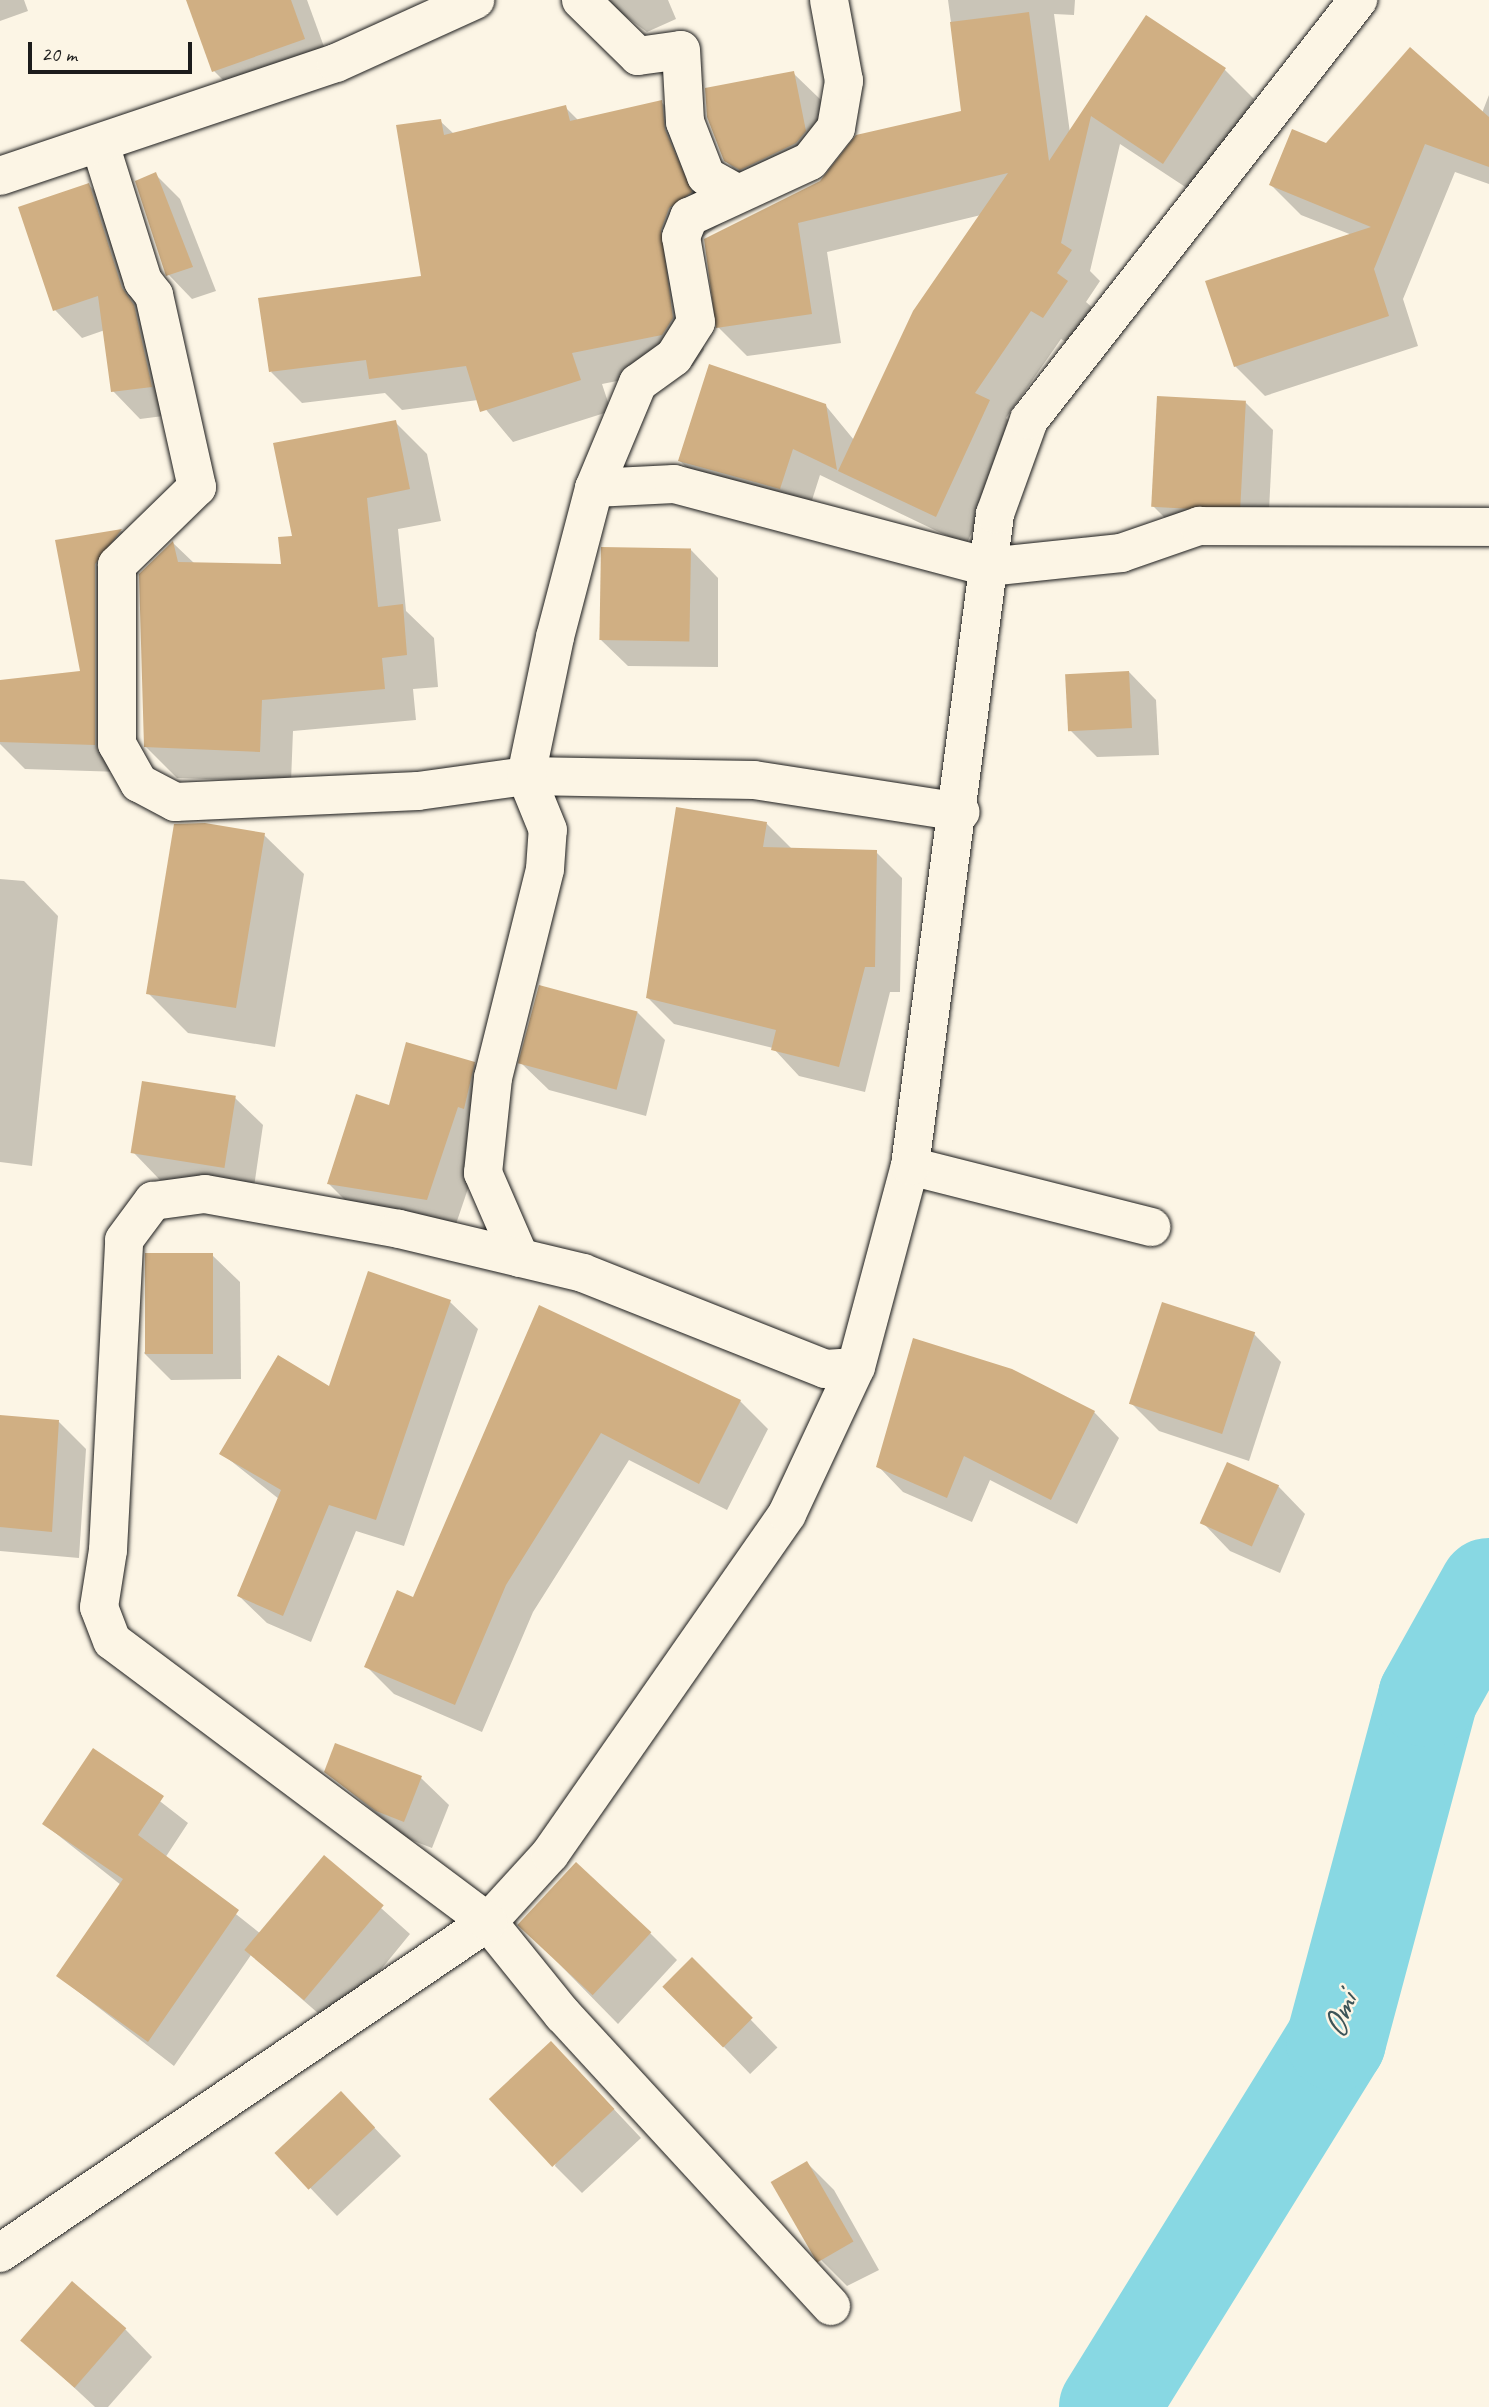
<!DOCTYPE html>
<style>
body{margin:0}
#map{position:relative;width:1489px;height:2407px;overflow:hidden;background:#fcf5e5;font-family:Caveat,sans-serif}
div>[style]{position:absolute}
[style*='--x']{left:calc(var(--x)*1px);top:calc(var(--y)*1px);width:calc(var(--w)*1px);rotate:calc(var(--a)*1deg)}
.shadow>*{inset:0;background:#0003;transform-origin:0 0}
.river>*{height:100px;margin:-50px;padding:0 50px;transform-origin:50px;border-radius:50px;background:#88d8e3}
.building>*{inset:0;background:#d0af83;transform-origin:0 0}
.roads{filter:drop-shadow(0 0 2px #1c1c1c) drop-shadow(0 0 2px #1c1c1c)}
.street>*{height:38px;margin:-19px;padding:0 19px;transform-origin:19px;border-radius:19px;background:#fcf5e5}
span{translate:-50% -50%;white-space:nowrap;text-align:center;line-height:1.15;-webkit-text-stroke:5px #fcf5e5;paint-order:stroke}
.water-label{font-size:35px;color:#3c5458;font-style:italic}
.scale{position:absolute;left:28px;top:42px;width:164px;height:32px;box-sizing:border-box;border:4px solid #1c1c1c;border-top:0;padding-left:9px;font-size:21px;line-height:24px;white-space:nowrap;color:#1c1c1c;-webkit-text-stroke:5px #fcf5e5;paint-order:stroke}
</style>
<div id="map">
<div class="shadow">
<div style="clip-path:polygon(0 0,24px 0,28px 11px,0 21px)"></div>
<div style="clip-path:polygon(188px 0,307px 0,331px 66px,241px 98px,214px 71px)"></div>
<div style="clip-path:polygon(603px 0,668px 0,676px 19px,647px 32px)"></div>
<div style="clip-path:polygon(948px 0,1075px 0,1074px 15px,1054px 14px,1070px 133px,1146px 18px,1225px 70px,1254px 99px,1193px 192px,1120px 144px,1090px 271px,1100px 281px,1086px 302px,1096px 311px,1073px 346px,1061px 339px,1006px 418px,1019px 431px,966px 545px,820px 475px,807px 516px,707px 488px,680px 461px,826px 406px,854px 440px,981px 215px,827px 252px,841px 343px,747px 356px,718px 327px,706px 240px,963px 113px)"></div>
<div style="clip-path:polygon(793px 73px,821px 100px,832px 159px,753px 188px,725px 160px)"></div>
<div style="clip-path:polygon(1489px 95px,1489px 184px,1455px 172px,1403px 299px,1418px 346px,1265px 396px,1235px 366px,1352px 235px,1301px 215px,1271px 185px,1327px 145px,1482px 113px)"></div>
<div style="clip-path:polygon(661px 102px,693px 133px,695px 163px,722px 223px,700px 239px,691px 262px,704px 350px,693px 366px,602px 384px,611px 411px,513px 442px,478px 400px,402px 410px,385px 393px,302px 403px,271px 372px,423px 278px,440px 121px,454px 134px,565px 107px,579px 121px)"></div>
<div style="clip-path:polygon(155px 174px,180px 199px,216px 291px,192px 299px,168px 274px)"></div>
<div style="clip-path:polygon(89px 185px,116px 213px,179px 414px,140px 419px,113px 391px,105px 330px,82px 338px,55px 310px)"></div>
<div style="clip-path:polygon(1245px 402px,1273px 430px,1268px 531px,1181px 534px,1153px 506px)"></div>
<div style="clip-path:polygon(395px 422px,427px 454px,441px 521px,398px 529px,406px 611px,434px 638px,438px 687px,413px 689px,416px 720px,293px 731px,291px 782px,177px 778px,146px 747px,173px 543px,195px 564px,283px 566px,294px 537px)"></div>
<div style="clip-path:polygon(122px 531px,149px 558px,122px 592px,122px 772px,25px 769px,0 744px,0 682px,82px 672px,57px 542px)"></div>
<div style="clip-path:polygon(691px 550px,718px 578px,718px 667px,628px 666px,600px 639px)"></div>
<div style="clip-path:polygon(1129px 672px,1156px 700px,1159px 755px,1097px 757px,1070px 730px)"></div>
<div style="clip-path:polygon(766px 823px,793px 850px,876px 852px,902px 878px,900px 992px,890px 992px,865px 1092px,799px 1076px,773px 1048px,674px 1024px,648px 998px)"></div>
<div style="clip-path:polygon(264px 835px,304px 874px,275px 1047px,188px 1033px,148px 993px)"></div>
<div style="clip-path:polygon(0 879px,24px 881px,58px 916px,32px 1166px,0 1162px)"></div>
<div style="clip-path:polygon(637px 1012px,665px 1040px,646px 1116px,549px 1090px,521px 1063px)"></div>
<div style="clip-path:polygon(474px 1063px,501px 1091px,455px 1227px,356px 1211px,329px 1184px,391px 1108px)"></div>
<div style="clip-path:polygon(235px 1098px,263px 1125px,253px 1194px,160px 1180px,133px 1152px)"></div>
<div style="clip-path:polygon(212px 1255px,240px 1282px,241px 1379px,171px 1380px,144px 1353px)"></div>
<div style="clip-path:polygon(450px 1302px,478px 1329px,404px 1546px,356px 1531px,311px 1642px,267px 1623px,239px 1596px,279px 1499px,221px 1453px,330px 1388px)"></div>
<div style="clip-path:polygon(540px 1307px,740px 1401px,768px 1429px,727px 1510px,629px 1460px,533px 1612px,482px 1732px,394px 1694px,366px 1666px,414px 1599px)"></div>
<div style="clip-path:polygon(1254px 1334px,1281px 1362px,1249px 1461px,1159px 1431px,1131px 1403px)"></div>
<div style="clip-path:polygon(1094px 1412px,1119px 1438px,1077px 1524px,990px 1480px,972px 1522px,903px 1492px,878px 1466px)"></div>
<div style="clip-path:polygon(0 1417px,59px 1422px,86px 1449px,79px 1558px,0 1551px)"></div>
<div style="clip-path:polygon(1278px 1486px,1305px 1514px,1280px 1573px,1230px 1551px,1203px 1523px)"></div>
<div style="clip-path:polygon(94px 1750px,188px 1823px,165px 1858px,261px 1934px,324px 1857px,410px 1934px,334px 2027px,251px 1955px,174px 2066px,58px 1976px,121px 1885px,44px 1824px)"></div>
<div style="clip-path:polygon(326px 1772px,421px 1778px,449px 1805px,432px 1848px,406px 1838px)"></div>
<div style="clip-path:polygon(521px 1925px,650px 1933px,677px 1960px,618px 2024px)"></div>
<div style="left:692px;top:1959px;width:123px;height:38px;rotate:46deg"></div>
<div style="clip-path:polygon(578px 2071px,641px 2138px,582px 2193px,555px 2166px)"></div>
<div style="clip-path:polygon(368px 2121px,401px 2156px,337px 2216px,277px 2153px)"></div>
<div style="clip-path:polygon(807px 2163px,834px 2190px,879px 2270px,847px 2286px,820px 2259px)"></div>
<div style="clip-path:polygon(125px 2329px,152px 2357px,108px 2407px,95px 2407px,23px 2340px)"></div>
</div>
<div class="river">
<div style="--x:1109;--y:2407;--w:431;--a:-58.2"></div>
<div style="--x:1336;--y:2041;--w:356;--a:-75"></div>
<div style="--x:1428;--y:1697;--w:125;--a:-60.8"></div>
</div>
<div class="building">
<div style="clip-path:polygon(186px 0,291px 0,305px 39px,212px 72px)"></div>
<div style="clip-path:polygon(1029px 12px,1049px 161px,1146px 15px,1226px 68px,1163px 164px,1091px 116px,1061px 243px,1072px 250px,1057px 273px,1068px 281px,1043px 318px,1031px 311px,975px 393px,990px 400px,936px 517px,838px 471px,913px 311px,1008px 173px,798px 223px,812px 314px,716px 328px,704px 239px,820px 181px,856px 135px,961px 111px,950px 22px)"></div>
<div style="clip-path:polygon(1410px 47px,1489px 117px,1489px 167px,1425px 144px,1374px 269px,1389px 316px,1234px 367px,1205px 281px,1371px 227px,1269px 185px,1292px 129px,1326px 143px)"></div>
<div style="clip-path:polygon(794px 71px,806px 131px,796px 143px,740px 170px,724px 161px,707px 117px,705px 88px)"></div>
<div style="clip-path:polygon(662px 100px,665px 130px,692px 192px,669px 208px,661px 230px,673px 318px,662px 335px,572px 353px,581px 380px,480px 412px,466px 366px,369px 379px,366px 360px,269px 372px,258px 298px,421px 276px,396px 125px,441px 119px,444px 135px,566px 105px,570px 121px)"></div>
<div style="clip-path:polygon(156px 172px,193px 267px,166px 276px,135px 181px)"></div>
<div style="clip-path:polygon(89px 183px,122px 288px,134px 305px,152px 387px,111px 392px,98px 296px,53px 311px,18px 207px)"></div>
<div style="clip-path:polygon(709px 364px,826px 404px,837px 470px,793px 449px,780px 489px,678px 461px)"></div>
<div style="left:1157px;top:396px;width:89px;height:111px;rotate:3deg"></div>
<div style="clip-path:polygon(396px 420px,410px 489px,367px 498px,378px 607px,403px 604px,407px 655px,382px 658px,385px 689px,262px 700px,260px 752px,144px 747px,139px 574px,173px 541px,178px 562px,281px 564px,278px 537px,292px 536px,273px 443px)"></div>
<div style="clip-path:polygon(122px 529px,95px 564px,95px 745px,0 742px,0 680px,80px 671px,55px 540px)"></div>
<div style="left:601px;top:547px;width:90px;height:93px;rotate:1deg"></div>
<div style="left:1129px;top:671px;width:57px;height:64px;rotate:87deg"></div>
<div style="clip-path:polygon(676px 807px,767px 822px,763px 847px,877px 850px,875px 967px,865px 967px,839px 1067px,771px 1050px,776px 1030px,646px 998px)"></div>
<div style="clip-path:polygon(205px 823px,265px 833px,236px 1008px,146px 994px,174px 824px)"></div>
<div style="left:539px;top:985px;width:102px;height:81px;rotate:15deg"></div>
<div style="clip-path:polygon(406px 1042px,475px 1062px,464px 1109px,458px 1107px,427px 1200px,327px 1184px,356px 1094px,389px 1105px)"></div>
<div style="left:142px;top:1081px;width:95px;height:73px;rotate:9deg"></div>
<div style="left:145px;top:1253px;width:68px;height:101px"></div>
<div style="clip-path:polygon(368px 1271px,451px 1300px,376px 1520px,329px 1505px,283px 1616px,237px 1596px,281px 1490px,219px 1454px,278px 1355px,329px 1386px)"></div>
<div style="left:1162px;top:1302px;width:98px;height:107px;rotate:18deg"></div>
<div style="clip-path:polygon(539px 1305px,741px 1400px,699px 1484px,601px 1433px,506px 1585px,455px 1705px,364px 1667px,397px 1590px,413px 1597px)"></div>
<div style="clip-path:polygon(913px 1338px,1012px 1369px,1095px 1411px,1051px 1500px,964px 1456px,947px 1498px,876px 1467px)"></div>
<div style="clip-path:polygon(0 1415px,59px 1420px,52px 1532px,0 1527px)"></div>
<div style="left:1227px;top:1462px;width:57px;height:67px;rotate:24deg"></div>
<div style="clip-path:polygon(335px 1743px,422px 1776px,404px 1822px,376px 1811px,324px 1772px)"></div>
<div style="clip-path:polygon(93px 1748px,164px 1796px,138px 1835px,239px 1910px,148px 2042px,56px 1976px,123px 1879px,42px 1824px)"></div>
<div style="left:324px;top:1855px;width:78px;height:124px;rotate:40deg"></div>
<div style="left:576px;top:1862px;width:103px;height:86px;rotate:43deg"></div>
<div style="left:692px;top:1957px;width:86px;height:42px;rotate:45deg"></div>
<div style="left:551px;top:2041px;width:93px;height:85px;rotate:47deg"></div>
<div style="left:341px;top:2091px;width:50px;height:91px;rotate:47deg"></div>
<div style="left:807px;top:2161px;width:93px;height:42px;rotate:60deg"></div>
<div style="left:72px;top:2281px;width:72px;height:79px;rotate:41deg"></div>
</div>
<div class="roads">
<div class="street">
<div style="--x:581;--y:0;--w:80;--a:44.5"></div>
<div style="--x:638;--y:56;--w:43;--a:-7.9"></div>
<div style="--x:681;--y:50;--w:72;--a:86.8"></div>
<div style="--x:685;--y:122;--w:58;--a:68.7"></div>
<div style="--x:706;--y:176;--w:33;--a:29"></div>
<div style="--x:100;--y:144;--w:144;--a:72.6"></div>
<div style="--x:143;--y:281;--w:18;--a:52"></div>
<div style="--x:154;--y:295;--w:197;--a:77.4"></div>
<div style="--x:197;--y:487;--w:112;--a:135.7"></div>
<div style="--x:117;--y:565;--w:179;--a:90"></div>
<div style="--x:117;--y:744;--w:45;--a:60.6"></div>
<div style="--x:139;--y:783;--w:41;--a:27.8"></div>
<div style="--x:175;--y:802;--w:243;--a:-2.6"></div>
<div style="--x:418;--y:791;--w:109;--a:-7.9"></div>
<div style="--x:526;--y:776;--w:228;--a:1"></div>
<div style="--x:754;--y:780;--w:209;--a:8.8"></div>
<div style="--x:0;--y:176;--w:354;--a:-18.6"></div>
<div style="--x:336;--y:63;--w:153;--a:-24.4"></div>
<div style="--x:594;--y:488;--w:80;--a:-2.9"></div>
<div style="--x:674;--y:484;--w:325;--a:14.8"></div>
<div style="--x:988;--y:567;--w:134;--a:-6"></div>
<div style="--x:1121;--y:553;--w:83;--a:-19.1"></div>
<div style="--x:1199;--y:526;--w:290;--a:0.2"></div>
<div style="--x:910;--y:1166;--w:249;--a:14.2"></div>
<div style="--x:520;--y:1258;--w:93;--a:-113.5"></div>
<div style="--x:483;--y:1173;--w:96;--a:-84"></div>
<div style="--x:493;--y:1078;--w:215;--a:-76"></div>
<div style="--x:545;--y:869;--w:39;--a:-86"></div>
<div style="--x:548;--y:830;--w:58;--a:-112.2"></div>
<div style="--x:526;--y:776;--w:142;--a:-78.2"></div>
<div style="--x:555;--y:637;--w:154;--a:-75.3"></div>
<div style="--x:594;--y:488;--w:114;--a:-67.3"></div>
<div style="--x:638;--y:383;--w:44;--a:-35.8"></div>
<div style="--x:674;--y:357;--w:41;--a:-57.8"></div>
<div style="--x:696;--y:322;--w:86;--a:-100"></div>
<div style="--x:681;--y:237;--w:22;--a:-68"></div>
<div style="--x:689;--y:217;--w:133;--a:-24.8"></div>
<div style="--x:810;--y:161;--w:42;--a:-51.8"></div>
<div style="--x:836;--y:128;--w:48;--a:-80.3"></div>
<div style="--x:844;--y:81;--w:82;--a:-100.5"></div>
<div style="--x:0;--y:2253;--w:590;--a:-34.15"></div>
<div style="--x:488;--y:1922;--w:92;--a:-47.6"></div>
<div style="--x:550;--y:1854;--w:414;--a:-55.1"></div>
<div style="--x:787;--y:1514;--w:162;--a:-64.9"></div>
<div style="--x:856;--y:1367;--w:208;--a:-75"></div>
<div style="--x:910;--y:1166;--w:658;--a:-82.57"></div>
<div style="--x:995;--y:514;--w:100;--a:-70.1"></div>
<div style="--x:1029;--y:420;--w:534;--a:-51.93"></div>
<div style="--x:831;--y:2306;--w:396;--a:-132.6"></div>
<div style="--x:563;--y:2015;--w:119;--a:-128.9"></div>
<div style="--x:488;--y:1922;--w:469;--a:-143.2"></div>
<div style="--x:112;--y:1641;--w:36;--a:-111"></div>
<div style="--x:99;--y:1607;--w:58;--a:-81"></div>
<div style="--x:108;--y:1550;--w:310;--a:-87"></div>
<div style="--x:124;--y:1240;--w:49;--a:-53.4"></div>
<div style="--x:153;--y:1201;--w:52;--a:-7.7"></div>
<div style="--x:205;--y:1194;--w:197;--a:10.2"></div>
<div style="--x:399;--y:1229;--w:189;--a:13.4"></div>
<div style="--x:583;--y:1273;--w:260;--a:21.6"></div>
<div style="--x:825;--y:1369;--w:31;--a:-4"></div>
</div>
</div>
<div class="water-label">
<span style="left:1340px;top:2016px;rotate:-72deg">Omi</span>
</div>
<div class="scale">20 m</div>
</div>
